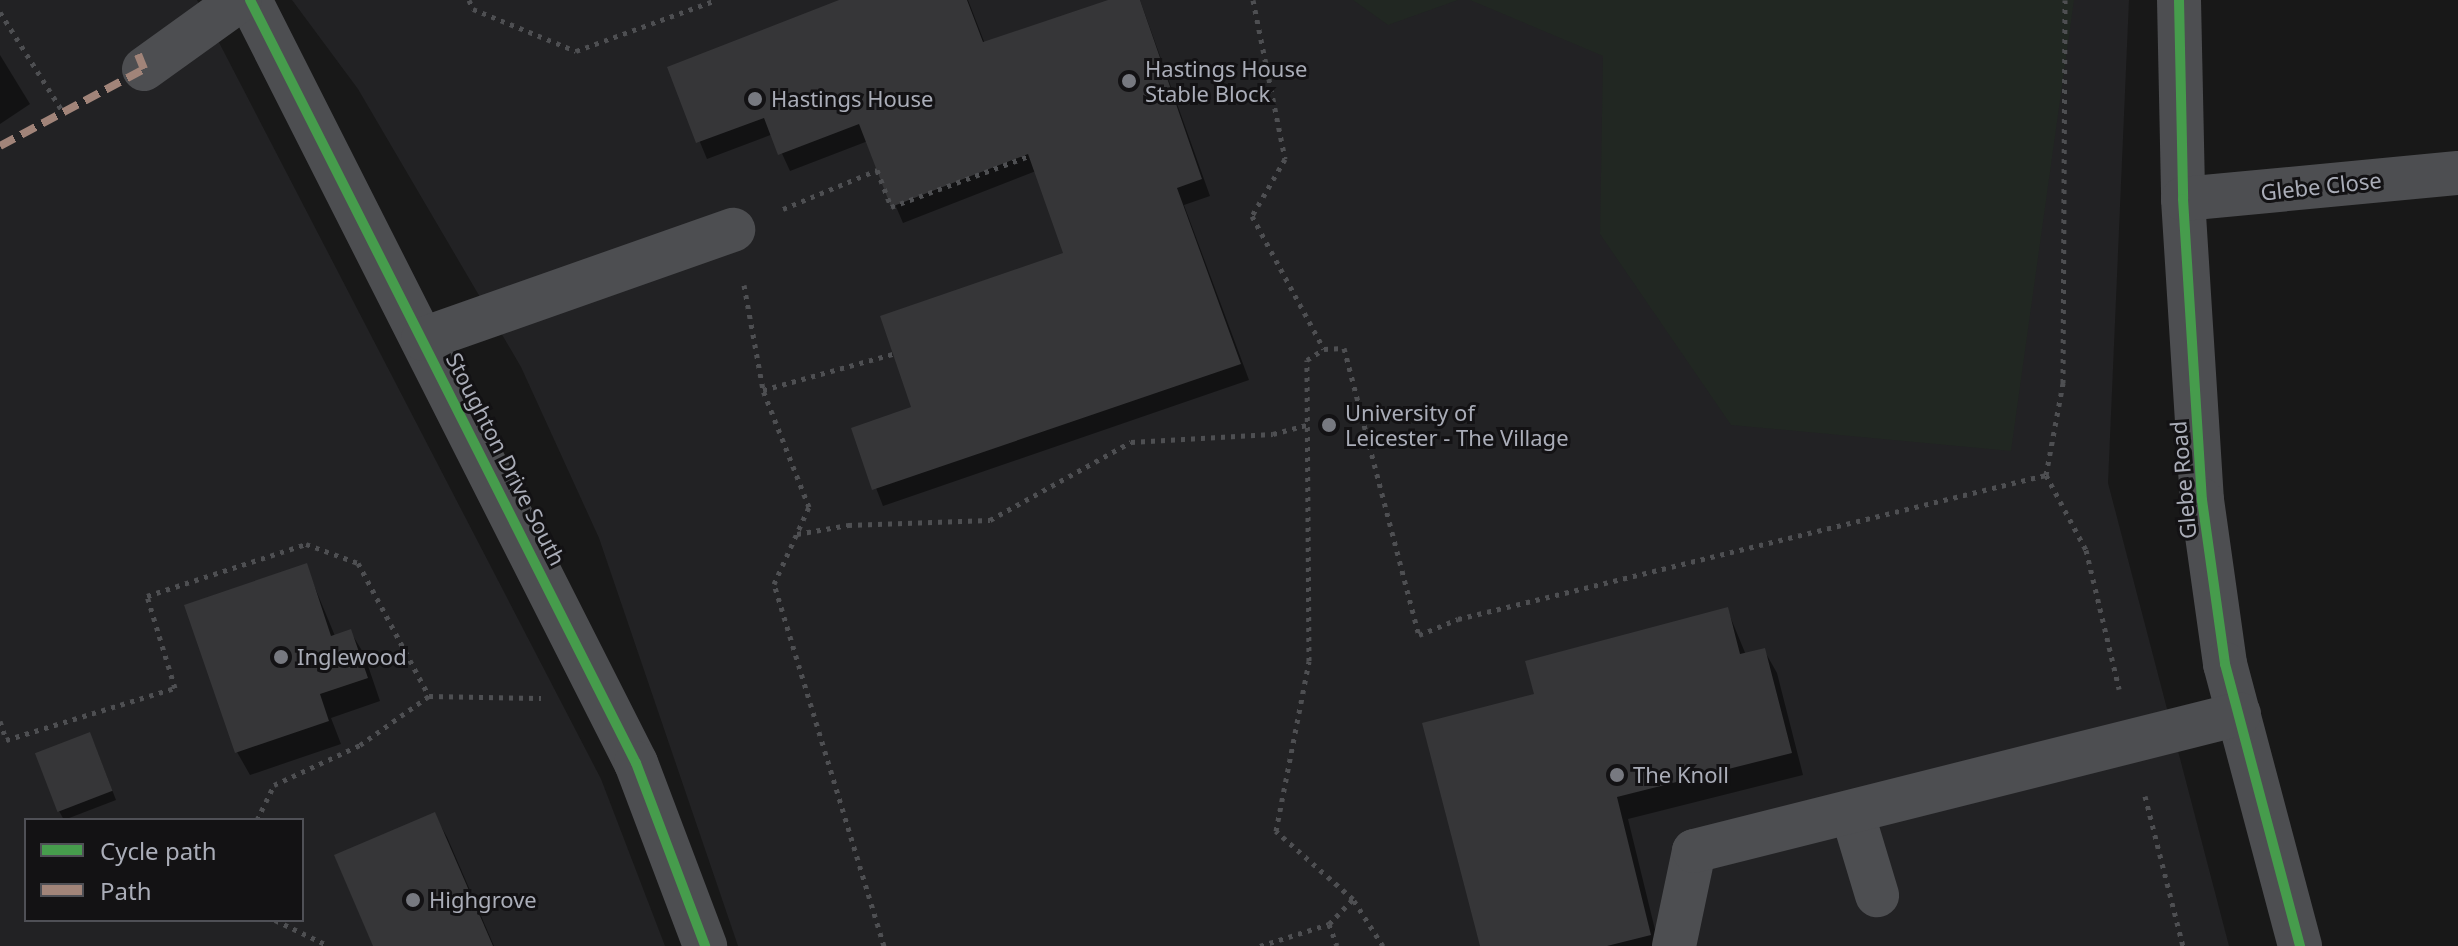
<!DOCTYPE html>
<style>
body{margin:0}
#map{position:relative;width:2458px;height:946px;overflow:hidden;background:#181818;font-family:"Noto Sans",sans-serif}
div>[style]{position:absolute}
[style*='--x']{left:calc(var(--x)*1px);top:calc(var(--y)*1px);width:calc(var(--w)*1px);rotate:calc(var(--a)*1deg)}
.built>*{inset:0;background:#222224}
.green>*{inset:0;background:#212722}
.shadow>*{inset:0;background:#0007}
.building>*{inset:0;background:#363638;transform-origin:0 0}
.path>*{height:5px;margin-top:-2.5px;transform-origin:0;background:repeating-linear-gradient(90deg,#4e4f52 0 4px,transparent 0 10px)}
.minor>*{height:44px;margin:-22px;padding:0 22px;transform-origin:22px;border-radius:22px;background:#4d4e51}
.quiet>*{height:8px;margin-top:-4px;transform-origin:0;background:repeating-linear-gradient(90deg,#a18479 0 16px,transparent 0 24px)}
.cycleway>*{height:10px;margin:-5px;padding:0 5px;transform-origin:5px;border-radius:5px;background:#469c4c}
.dots>*{width:22px;height:22px;translate:-50% -50%;box-sizing:border-box;border:4px solid #131214;border-radius:50%}
span{translate:-50% -50%;white-space:nowrap;text-align:center;line-height:1.15;-webkit-text-stroke:6px #131214;paint-order:stroke}
.poi-label{font-size:22px;color:#aaadb8}
.left{translate:0 -50%;text-align:left}
.street-label{font-size:22px;color:#aaadb8}
.legend{position:absolute;left:24px;top:818px;width:280px;height:104px;box-sizing:border-box;background:#131214;border:2px solid #4f5056;margin:0;padding:10px 14px;list-style:none;font-size:24px;color:#aaadb8}
.legend li{display:flex;align-items:center;gap:16px;height:40px}
.legend b{width:40px;border:2px solid #4f5056}
</style>
<div id="map">
<div class="built">
<div style="clip-path:polygon(evenodd,0 0,197px 0,601px 779px,665px 946px,0 946px,0 0,26px 820px,302px 820px,302px 920px,26px 920px,26px 820px)"></div>
<div style="clip-path:polygon(292px 0,2129px 0,2108px 483px,2229px 946px,738px 946px,599px 538px,521px 367px,358px 89px)"></div>
</div>
<div class="green">
<div style="clip-path:polygon(1353px 0,1458px 0,1388px 25px)"></div>
<div style="clip-path:polygon(1470px 0,2074px 0,2011px 451px,1731px 425px,1600px 234px,1603px 56px)"></div>
</div>
<div class="shadow">
<div style="clip-path:polygon(844px 0,968px 0,985px 44px,1114px 0,1140px 0,1210px 196px,1184px 205px,1249px 380px,883px 506px,853px 429px,914px 408px,1066px 255px,1036px 171px,903px 223px,868px 141px,790px 171px,773px 134px,707px 159px,669px 68px)"></div>
<div style="clip-path:polygon(0 55px,30px 104px,0 124px)"></div>
<div style="clip-path:polygon(306px 566px,335px 636px,350px 631px,364px 654px,380px 701px,331px 718px,341px 744px,250px 775px,237px 752px)"></div>
<div style="clip-path:polygon(1727px 609px,1746px 655px,1764px 650px,1777px 673px,1803px 775px,1628px 819px,1659px 946px,1482px 946px,1536px 695px)"></div>
<div style="clip-path:polygon(94px 743px,116px 800px,64px 820px,59px 811px)"></div>
<div style="clip-path:polygon(434px 814px,447px 837px,494px 946px,375px 946px)"></div>
</div>
<div class="building">
<div style="clip-path:polygon(839px 0,967px 0,983px 42px,1108px 0,1140px 0,1202px 179px,1177px 188px,1241px 364px,872px 490px,851px 428px,911px 407px,880px 316px,1063px 253px,1028px 154px,891px 207px,859px 124px,778px 155px,764px 118px,696px 143px,667px 67px)"></div>
<div style="clip-path:polygon(307px 563px,331px 636px,351px 629px,368px 678px,320px 694px,329px 721px,235px 753px,184px 605px)"></div>
<div style="clip-path:polygon(1728px 607px,1740px 654px,1765px 648px,1792px 753px,1617px 797px,1651px 935px,1607px 946px,1480px 946px,1422px 723px,1534px 694px,1525px 661px)"></div>
<div style="left:90px;top:732px;width:63px;height:59px;rotate:69deg"></div>
<div style="clip-path:polygon(435px 812px,493px 946px,373px 946px,334px 855px)"></div>
</div>
<div class="path">
<div style="--x:469;--y:0;--w:10;--a:66"></div>
<div style="--x:473;--y:9;--w:111;--a:22.2"></div>
<div style="--x:576;--y:51;--w:149;--a:-20"></div>
<div style="--x:1253;--y:0;--w:162;--a:78.6"></div>
<div style="--x:1285;--y:159;--w:66;--a:120.1"></div>
<div style="--x:1252;--y:216;--w:151;--a:61.6"></div>
<div style="--x:0;--y:12;--w:118;--a:57.8"></div>
<div style="--x:783;--y:209;--w:102;--a:-22.5"></div>
<div style="--x:877;--y:170;--w:40;--a:69"></div>
<div style="--x:891;--y:207;--w:147;--a:-20.3"></div>
<div style="--x:744;--y:285;--w:107;--a:79.7"></div>
<div style="--x:2046;--y:475;--w:94;--a:-79.5"></div>
<div style="--x:2063;--y:383;--w:383;--a:-89.7"></div>
<div style="--x:797;--y:534;--w:52;--a:-10"></div>
<div style="--x:848;--y:525;--w:142;--a:-2"></div>
<div style="--x:990;--y:520;--w:161;--a:-29"></div>
<div style="--x:1131;--y:442;--w:142;--a:-3.2"></div>
<div style="--x:1273;--y:434;--w:35;--a:-15"></div>
<div style="--x:0;--y:721;--w:20;--a:72"></div>
<div style="--x:6;--y:740;--w:177;--a:-17.1"></div>
<div style="--x:175;--y:688;--w:96;--a:-106.9"></div>
<div style="--x:147;--y:596;--w:167;--a:-18.1"></div>
<div style="--x:306;--y:544;--w:55;--a:20.1"></div>
<div style="--x:358;--y:563;--w:151;--a:61.9"></div>
<div style="--x:2145;--y:796;--w:155;--a:75.8"></div>
<div style="--x:257;--y:820;--w:39;--a:-64"></div>
<div style="--x:274;--y:785;--w:95;--a:-24.9"></div>
<div style="--x:360;--y:745;--w:85;--a:-35.4"></div>
<div style="--x:429;--y:696;--w:112;--a:1"></div>
<div style="--x:275;--y:920;--w:60;--a:25.7"></div>
<div style="--x:1329;--y:924;--w:23;--a:70"></div>
<div style="--x:884;--y:946;--w:378;--a:-106.9"></div>
<div style="--x:774;--y:584;--w:85;--a:-65.6"></div>
<div style="--x:809;--y:507;--w:126;--a:-111.5"></div>
<div style="--x:763;--y:390;--w:135;--a:-15.5"></div>
<div style="--x:1260;--y:946;--w:72;--a:-17.7"></div>
<div style="--x:1329;--y:924;--w:35;--a:-46"></div>
<div style="--x:1383;--y:946;--w:56;--a:-122.6"></div>
<div style="--x:1353;--y:899;--w:103;--a:-138.6"></div>
<div style="--x:1276;--y:831;--w:173;--a:-79"></div>
<div style="--x:1309;--y:661;--w:301;--a:-90.4"></div>
<div style="--x:1307;--y:360;--w:20;--a:-33"></div>
<div style="--x:1324;--y:349;--w:20;--a:-3"></div>
<div style="--x:1344;--y:348;--w:297;--a:75.4"></div>
<div style="--x:1419;--y:635;--w:42;--a:-22.3"></div>
<div style="--x:1458;--y:619;--w:605;--a:-13.76"></div>
<div style="--x:2046;--y:475;--w:85;--a:61.9"></div>
<div style="--x:2086;--y:550;--w:143;--a:76.6"></div>
</div>
<div class="minor">
<div style="--x:250;--y:0;--w:855;--a:63.17"></div>
<div style="--x:636;--y:763;--w:196;--a:69.3"></div>
<div style="--x:2179;--y:0;--w:199;--a:88.8"></div>
<div style="--x:2183;--y:199;--w:302;--a:86.4"></div>
<div style="--x:2202;--y:500;--w:166;--a:82"></div>
<div style="--x:2225;--y:664;--w:292;--a:75.1"></div>
<div style="--x:144;--y:69;--w:118;--a:-35.7"></div>
<div style="--x:2183;--y:199;--w:276;--a:-5.4"></div>
<div style="--x:423;--y:339;--w:329;--a:-19.4"></div>
<div style="--x:1852;--y:812;--w:87;--a:73.2"></div>
<div style="--x:1674;--y:946;--w:97;--a:-78.1"></div>
<div style="--x:1694;--y:851;--w:562;--a:-14.11"></div>
</div>
<div class="quiet">
<div style="--x:0;--y:146;--w:163;--a:-28.1"></div>
<div style="--x:144;--y:69;--w:16;--a:-112"></div>
</div>
<div class="cycleway">
<div style="--x:250;--y:0;--w:855;--a:63.17"></div>
<div style="--x:636;--y:763;--w:196;--a:69.3"></div>
<div style="--x:2179;--y:0;--w:199;--a:88.8"></div>
<div style="--x:2183;--y:199;--w:302;--a:86.4"></div>
<div style="--x:2202;--y:500;--w:166;--a:82"></div>
<div style="--x:2225;--y:664;--w:292;--a:75.1"></div>
</div>
<div class="dots">
<div style="left:1129px;top:81px;background:#777980"></div>
<div style="left:755px;top:99px;background:#777980"></div>
<div style="left:1329px;top:425px;background:#777980"></div>
<div style="left:281px;top:657px;background:#777980"></div>
<div style="left:1617px;top:775px;background:#777980"></div>
<div style="left:413px;top:900px;background:#777980"></div>
</div>
<div class="poi-label">
<span class="left" style="left:1145px;top:81px">Hastings House<br>Stable Block</span>
<span class="left" style="left:771px;top:99px">Hastings House</span>
<span class="left" style="left:1345px;top:425px">University of<br>Leicester - The Village</span>
<span class="left" style="left:297px;top:657px">Inglewood</span>
<span class="left" style="left:1633px;top:775px">The Knoll</span>
<span class="left" style="left:429px;top:900px">Highgrove</span>
</div>
<div class="street-label">
<span style="left:2321px;top:186px;rotate:-6deg">Glebe Close</span>
<span style="left:506px;top:459px;rotate:63deg">Stoughton Drive South</span>
<span style="left:2183px;top:480px;rotate:-95deg">Glebe Road</span>
</div>
<ul class="legend">
<li><b style="height:10px;background:#469c4c"></b>Cycle path</li>
<li><b style="height:10px;background:#a18479"></b>Path</li>
</ul>
</div>
